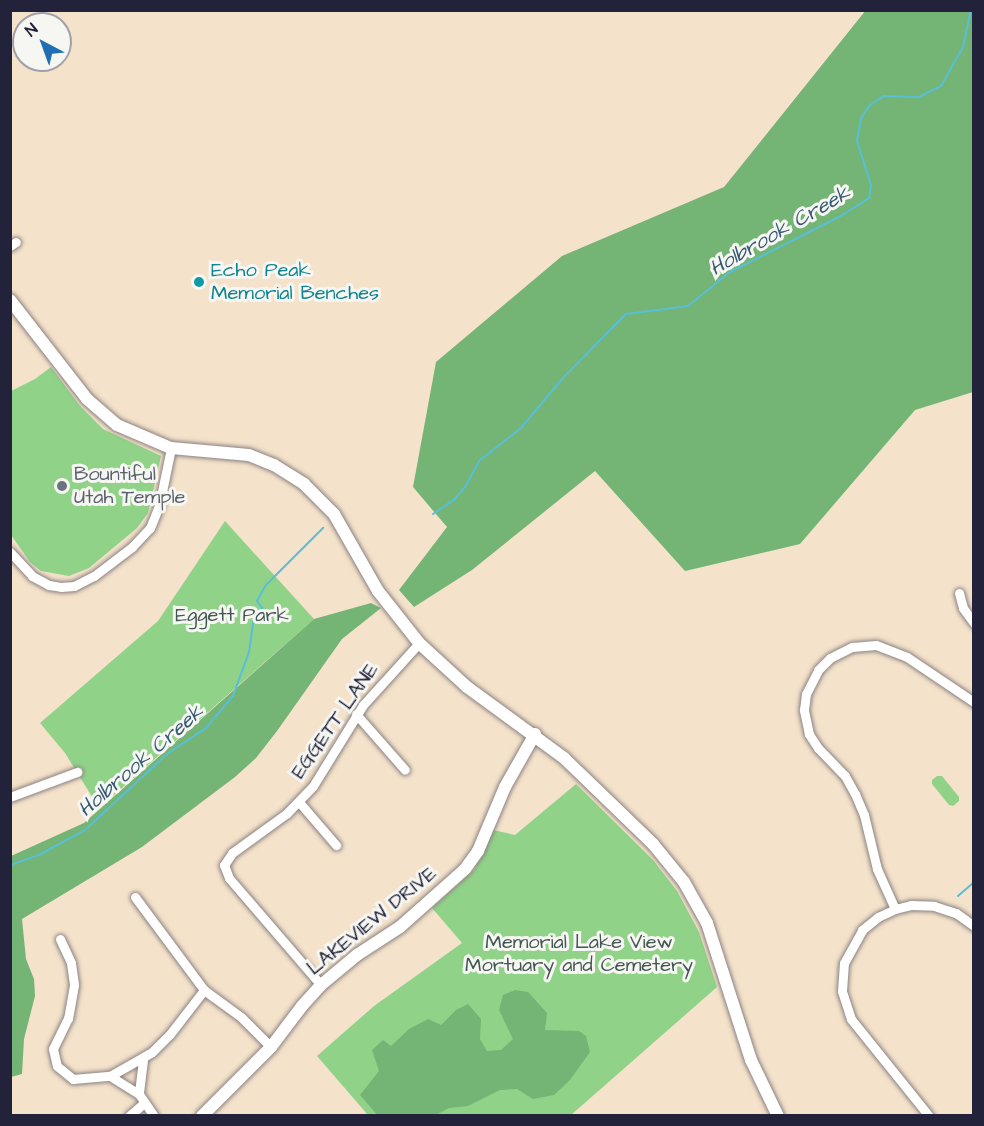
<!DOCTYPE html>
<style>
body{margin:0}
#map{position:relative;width:984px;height:1126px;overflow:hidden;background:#f4e2ca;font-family:"Architects Daughter",sans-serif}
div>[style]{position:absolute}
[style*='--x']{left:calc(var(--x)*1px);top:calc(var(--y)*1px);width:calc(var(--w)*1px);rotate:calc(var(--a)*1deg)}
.green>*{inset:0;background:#91d289}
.forest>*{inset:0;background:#74b475}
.stream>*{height:2px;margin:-1px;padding:0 1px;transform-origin:1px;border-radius:1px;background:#59bfd7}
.roads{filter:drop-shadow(0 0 2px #8b8282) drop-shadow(0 0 2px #8b8282)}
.street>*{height:9px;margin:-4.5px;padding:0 4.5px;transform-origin:4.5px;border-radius:4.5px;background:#fff}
.secondary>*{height:12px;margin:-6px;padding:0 6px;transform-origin:6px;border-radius:6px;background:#fff}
.dots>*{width:16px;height:16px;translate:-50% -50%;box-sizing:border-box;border:3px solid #f6f6f2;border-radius:50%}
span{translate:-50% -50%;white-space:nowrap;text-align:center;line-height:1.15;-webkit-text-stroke:6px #f6f6f2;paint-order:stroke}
.culture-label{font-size:20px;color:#0d838f}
.left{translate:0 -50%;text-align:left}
.worship-label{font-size:20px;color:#5b616d}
.park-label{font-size:20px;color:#435752}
.street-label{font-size:20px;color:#22223b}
.water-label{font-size:21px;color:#355972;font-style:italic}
.frame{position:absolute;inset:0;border:12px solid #22223b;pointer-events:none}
.north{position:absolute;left:12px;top:12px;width:60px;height:60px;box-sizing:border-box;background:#f6f6f2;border:2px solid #a1a1a9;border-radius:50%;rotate:319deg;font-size:16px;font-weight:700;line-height:24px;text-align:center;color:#22223b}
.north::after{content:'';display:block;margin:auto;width:21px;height:27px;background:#1f6fb2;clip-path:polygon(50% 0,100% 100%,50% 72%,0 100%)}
</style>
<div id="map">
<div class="green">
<div style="clip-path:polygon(51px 367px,80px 406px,103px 429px,161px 456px,148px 513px,137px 528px,89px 568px,69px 576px,41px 571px,30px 562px,11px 535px,11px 391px,35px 379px)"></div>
<div style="clip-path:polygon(225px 521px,314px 619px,99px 808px,65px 753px,40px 723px,158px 621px)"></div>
<div style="clip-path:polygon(937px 776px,942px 776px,959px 797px,959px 801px,953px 806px,949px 805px,932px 784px,932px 780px)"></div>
<div style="clip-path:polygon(576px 784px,653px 860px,677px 891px,699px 932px,717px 987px,571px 1115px,368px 1115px,317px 1056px,374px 1006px,462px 943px,432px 908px,474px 870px,493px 830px,515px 835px)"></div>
</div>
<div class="forest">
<div style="clip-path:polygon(866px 10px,973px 11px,973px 392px,915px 410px,800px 544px,685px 571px,595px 471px,472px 570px,414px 607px,399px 590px,447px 527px,413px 487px,436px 362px,562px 256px,724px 187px)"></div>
<div style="clip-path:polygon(371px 603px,381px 608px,342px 639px,277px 731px,256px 758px,235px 777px,142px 847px,22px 919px,26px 959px,34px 979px,35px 996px,24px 1039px,22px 1074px,11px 1077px,11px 856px,84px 823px,314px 619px)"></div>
<div style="clip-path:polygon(515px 990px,528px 992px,547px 1013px,545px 1030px,579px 1031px,586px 1036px,590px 1052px,570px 1080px,554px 1095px,533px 1099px,517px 1089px,500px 1090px,468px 1106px,449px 1108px,436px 1115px,378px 1116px,360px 1095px,379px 1071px,372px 1050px,383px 1040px,391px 1046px,409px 1029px,428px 1019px,441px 1025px,456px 1010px,468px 1004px,481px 1019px,480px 1039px,487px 1051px,501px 1050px,513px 1039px,499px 1010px,503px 995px)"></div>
</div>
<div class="stream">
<div style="--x:433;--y:514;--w:25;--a:-34"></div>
<div style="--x:454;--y:500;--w:17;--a:-50"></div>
<div style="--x:465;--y:487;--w:31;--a:-61"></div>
<div style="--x:480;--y:460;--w:51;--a:-37.8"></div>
<div style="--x:520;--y:429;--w:67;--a:-49.9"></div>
<div style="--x:563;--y:378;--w:90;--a:-45.5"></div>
<div style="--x:626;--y:314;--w:63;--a:-7.4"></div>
<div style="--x:688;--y:306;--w:54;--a:-39"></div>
<div style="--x:730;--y:272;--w:122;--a:-26.8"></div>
<div style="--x:839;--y:217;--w:36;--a:-32"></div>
<div style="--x:869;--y:198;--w:13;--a:-81"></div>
<div style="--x:871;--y:185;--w:46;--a:-107.7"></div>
<div style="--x:857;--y:141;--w:23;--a:-80"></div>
<div style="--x:861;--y:118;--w:14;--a:-56"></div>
<div style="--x:869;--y:106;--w:18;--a:-34"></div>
<div style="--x:884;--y:96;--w:35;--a:2"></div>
<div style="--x:919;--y:97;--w:25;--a:-27"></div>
<div style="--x:941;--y:86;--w:45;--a:-60.6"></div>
<div style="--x:963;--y:47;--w:38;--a:-78"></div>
<div style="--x:10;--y:865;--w:31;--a:-19"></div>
<div style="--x:39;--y:855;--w:52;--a:-28.5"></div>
<div style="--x:85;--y:830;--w:112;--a:-42.8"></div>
<div style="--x:167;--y:754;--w:47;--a:-33.7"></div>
<div style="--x:206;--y:728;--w:42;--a:-49.8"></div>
<div style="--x:233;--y:696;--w:47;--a:-70"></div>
<div style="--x:249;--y:652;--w:30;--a:-82"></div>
<div style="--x:253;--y:622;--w:17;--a:-57"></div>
<div style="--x:262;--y:608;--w:9;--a:-126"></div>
<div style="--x:257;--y:601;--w:18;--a:-61"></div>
<div style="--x:266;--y:585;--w:81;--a:-45"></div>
<div style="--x:958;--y:896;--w:21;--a:-41"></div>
</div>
<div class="roads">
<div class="street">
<div style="--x:10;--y:246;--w:7;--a:-34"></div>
<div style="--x:10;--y:552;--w:33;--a:47"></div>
<div style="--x:32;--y:576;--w:19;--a:28"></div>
<div style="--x:49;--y:585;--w:12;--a:9"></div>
<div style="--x:61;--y:587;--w:13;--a:-4"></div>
<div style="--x:74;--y:586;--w:22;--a:-27"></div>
<div style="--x:94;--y:576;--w:48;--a:-37.3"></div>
<div style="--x:132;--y:547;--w:26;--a:-47"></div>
<div style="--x:150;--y:528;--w:24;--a:-68"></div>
<div style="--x:159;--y:506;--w:59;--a:-78.3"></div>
<div style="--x:959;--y:593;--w:16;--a:75"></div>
<div style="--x:963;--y:608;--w:19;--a:54"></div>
<div style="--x:356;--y:714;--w:74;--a:48.8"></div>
<div style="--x:10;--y:797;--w:72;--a:-20.5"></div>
<div style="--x:299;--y:802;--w:57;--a:49.3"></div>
<div style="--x:135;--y:897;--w:116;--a:53.4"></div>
<div style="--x:204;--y:990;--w:46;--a:36.1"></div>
<div style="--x:241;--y:1017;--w:42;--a:45"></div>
<div style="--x:895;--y:909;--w:44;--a:-114.2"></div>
<div style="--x:877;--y:869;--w:56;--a:-103.5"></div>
<div style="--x:864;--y:815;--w:23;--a:-113"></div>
<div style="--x:855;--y:794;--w:21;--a:-119"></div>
<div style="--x:845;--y:776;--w:39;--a:-134"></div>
<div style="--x:818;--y:748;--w:17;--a:-123"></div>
<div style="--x:809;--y:734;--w:25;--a:-102"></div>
<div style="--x:804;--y:710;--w:16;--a:-83"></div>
<div style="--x:806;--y:694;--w:27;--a:-63"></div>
<div style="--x:818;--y:670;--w:17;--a:-45"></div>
<div style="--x:830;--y:658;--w:25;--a:-27"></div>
<div style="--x:852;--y:647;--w:24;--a:-5"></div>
<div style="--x:876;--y:645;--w:33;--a:21"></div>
<div style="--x:907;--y:657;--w:81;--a:33.9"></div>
<div style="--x:60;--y:939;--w:26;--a:65"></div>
<div style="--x:71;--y:963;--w:22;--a:82"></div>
<div style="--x:74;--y:985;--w:34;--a:100"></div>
<div style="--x:68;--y:1018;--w:34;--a:116"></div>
<div style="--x:53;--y:1049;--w:17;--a:77"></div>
<div style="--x:57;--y:1066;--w:21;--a:39"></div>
<div style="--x:73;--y:1079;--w:37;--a:-5"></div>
<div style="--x:110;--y:1076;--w:34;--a:32"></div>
<div style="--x:321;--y:985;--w:141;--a:-130.7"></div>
<div style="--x:229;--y:878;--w:14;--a:-111"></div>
<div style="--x:224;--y:865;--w:14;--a:-56"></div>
<div style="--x:232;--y:853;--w:68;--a:-36"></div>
<div style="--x:287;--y:813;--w:37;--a:-46"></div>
<div style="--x:313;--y:786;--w:95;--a:-58.3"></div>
<div style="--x:363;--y:705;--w:84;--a:-47.9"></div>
<div style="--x:143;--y:1060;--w:34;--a:97"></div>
<div style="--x:139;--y:1094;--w:27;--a:56"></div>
<div style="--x:110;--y:1076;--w:48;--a:-29.7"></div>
<div style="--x:152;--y:1052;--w:25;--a:-45"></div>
<div style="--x:170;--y:1034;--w:56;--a:-52.3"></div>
<div style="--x:129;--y:1116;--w:20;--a:-41"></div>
<div style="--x:929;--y:1116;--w:124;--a:-128.8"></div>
<div style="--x:851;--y:1019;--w:29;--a:-108"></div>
<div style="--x:842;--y:991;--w:28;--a:-86"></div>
<div style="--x:844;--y:963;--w:38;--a:-61"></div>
<div style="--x:862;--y:930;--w:21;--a:-39"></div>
<div style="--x:878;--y:917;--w:19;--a:-25"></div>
<div style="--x:895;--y:909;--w:16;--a:-14"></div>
<div style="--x:911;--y:905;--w:23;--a:2"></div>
<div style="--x:934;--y:906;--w:23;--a:18"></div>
<div style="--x:956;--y:913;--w:22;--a:36"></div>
</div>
<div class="secondary">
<div style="--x:10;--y:300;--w:125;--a:52.1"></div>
<div style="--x:87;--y:399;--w:40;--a:41"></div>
<div style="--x:117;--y:425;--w:59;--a:23.1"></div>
<div style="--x:171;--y:448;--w:78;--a:5.1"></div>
<div style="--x:249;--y:455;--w:27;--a:22"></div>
<div style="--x:274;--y:465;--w:36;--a:32"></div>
<div style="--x:304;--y:484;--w:42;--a:45"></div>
<div style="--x:334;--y:514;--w:89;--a:60.3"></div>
<div style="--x:378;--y:591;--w:66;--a:51.7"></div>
<div style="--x:419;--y:643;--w:65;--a:42.5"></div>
<div style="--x:467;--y:687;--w:120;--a:36.2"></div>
<div style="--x:564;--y:758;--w:124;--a:44"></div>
<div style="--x:653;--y:844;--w:49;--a:50.8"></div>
<div style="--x:684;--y:882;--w:47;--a:60.7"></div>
<div style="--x:707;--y:923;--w:144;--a:72.2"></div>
<div style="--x:751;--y:1060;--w:62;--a:64.3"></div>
<div style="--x:202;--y:1116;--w:98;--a:-45"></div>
<div style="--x:271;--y:1047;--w:51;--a:-52.9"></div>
<div style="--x:302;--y:1006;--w:28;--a:-48"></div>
<div style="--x:321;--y:985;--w:47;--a:-39.8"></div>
<div style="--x:357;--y:955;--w:51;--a:-33.1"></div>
<div style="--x:400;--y:927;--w:87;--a:-41.7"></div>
<div style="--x:465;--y:869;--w:22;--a:-54"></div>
<div style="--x:478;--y:851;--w:69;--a:-67.1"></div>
<div style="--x:505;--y:787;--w:61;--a:-60.5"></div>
</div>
</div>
<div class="dots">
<div style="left:199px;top:282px;background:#0f9aa8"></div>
<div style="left:62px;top:486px;background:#6b7280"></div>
</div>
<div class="culture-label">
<span class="left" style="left:211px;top:282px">Echo Peak<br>Memorial Benches</span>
</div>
<div class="worship-label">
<span class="left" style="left:74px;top:486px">Bountiful<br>Utah Temple</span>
</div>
<div class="park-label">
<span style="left:232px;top:615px">Eggett Park</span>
<span style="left:579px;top:954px">Memorial Lake View<br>Mortuary and Cemetery</span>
</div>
<div class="street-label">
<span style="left:335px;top:721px;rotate:-55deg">EGGETT LANE</span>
<span style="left:372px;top:921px;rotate:-39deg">LAKEVIEW DRIVE</span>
</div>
<div class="water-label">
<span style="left:780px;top:231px;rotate:-30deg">Holbrook Creek</span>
<span style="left:141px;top:761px;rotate:-41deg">Holbrook Creek</span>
</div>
<div class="frame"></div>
<div class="north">N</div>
</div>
